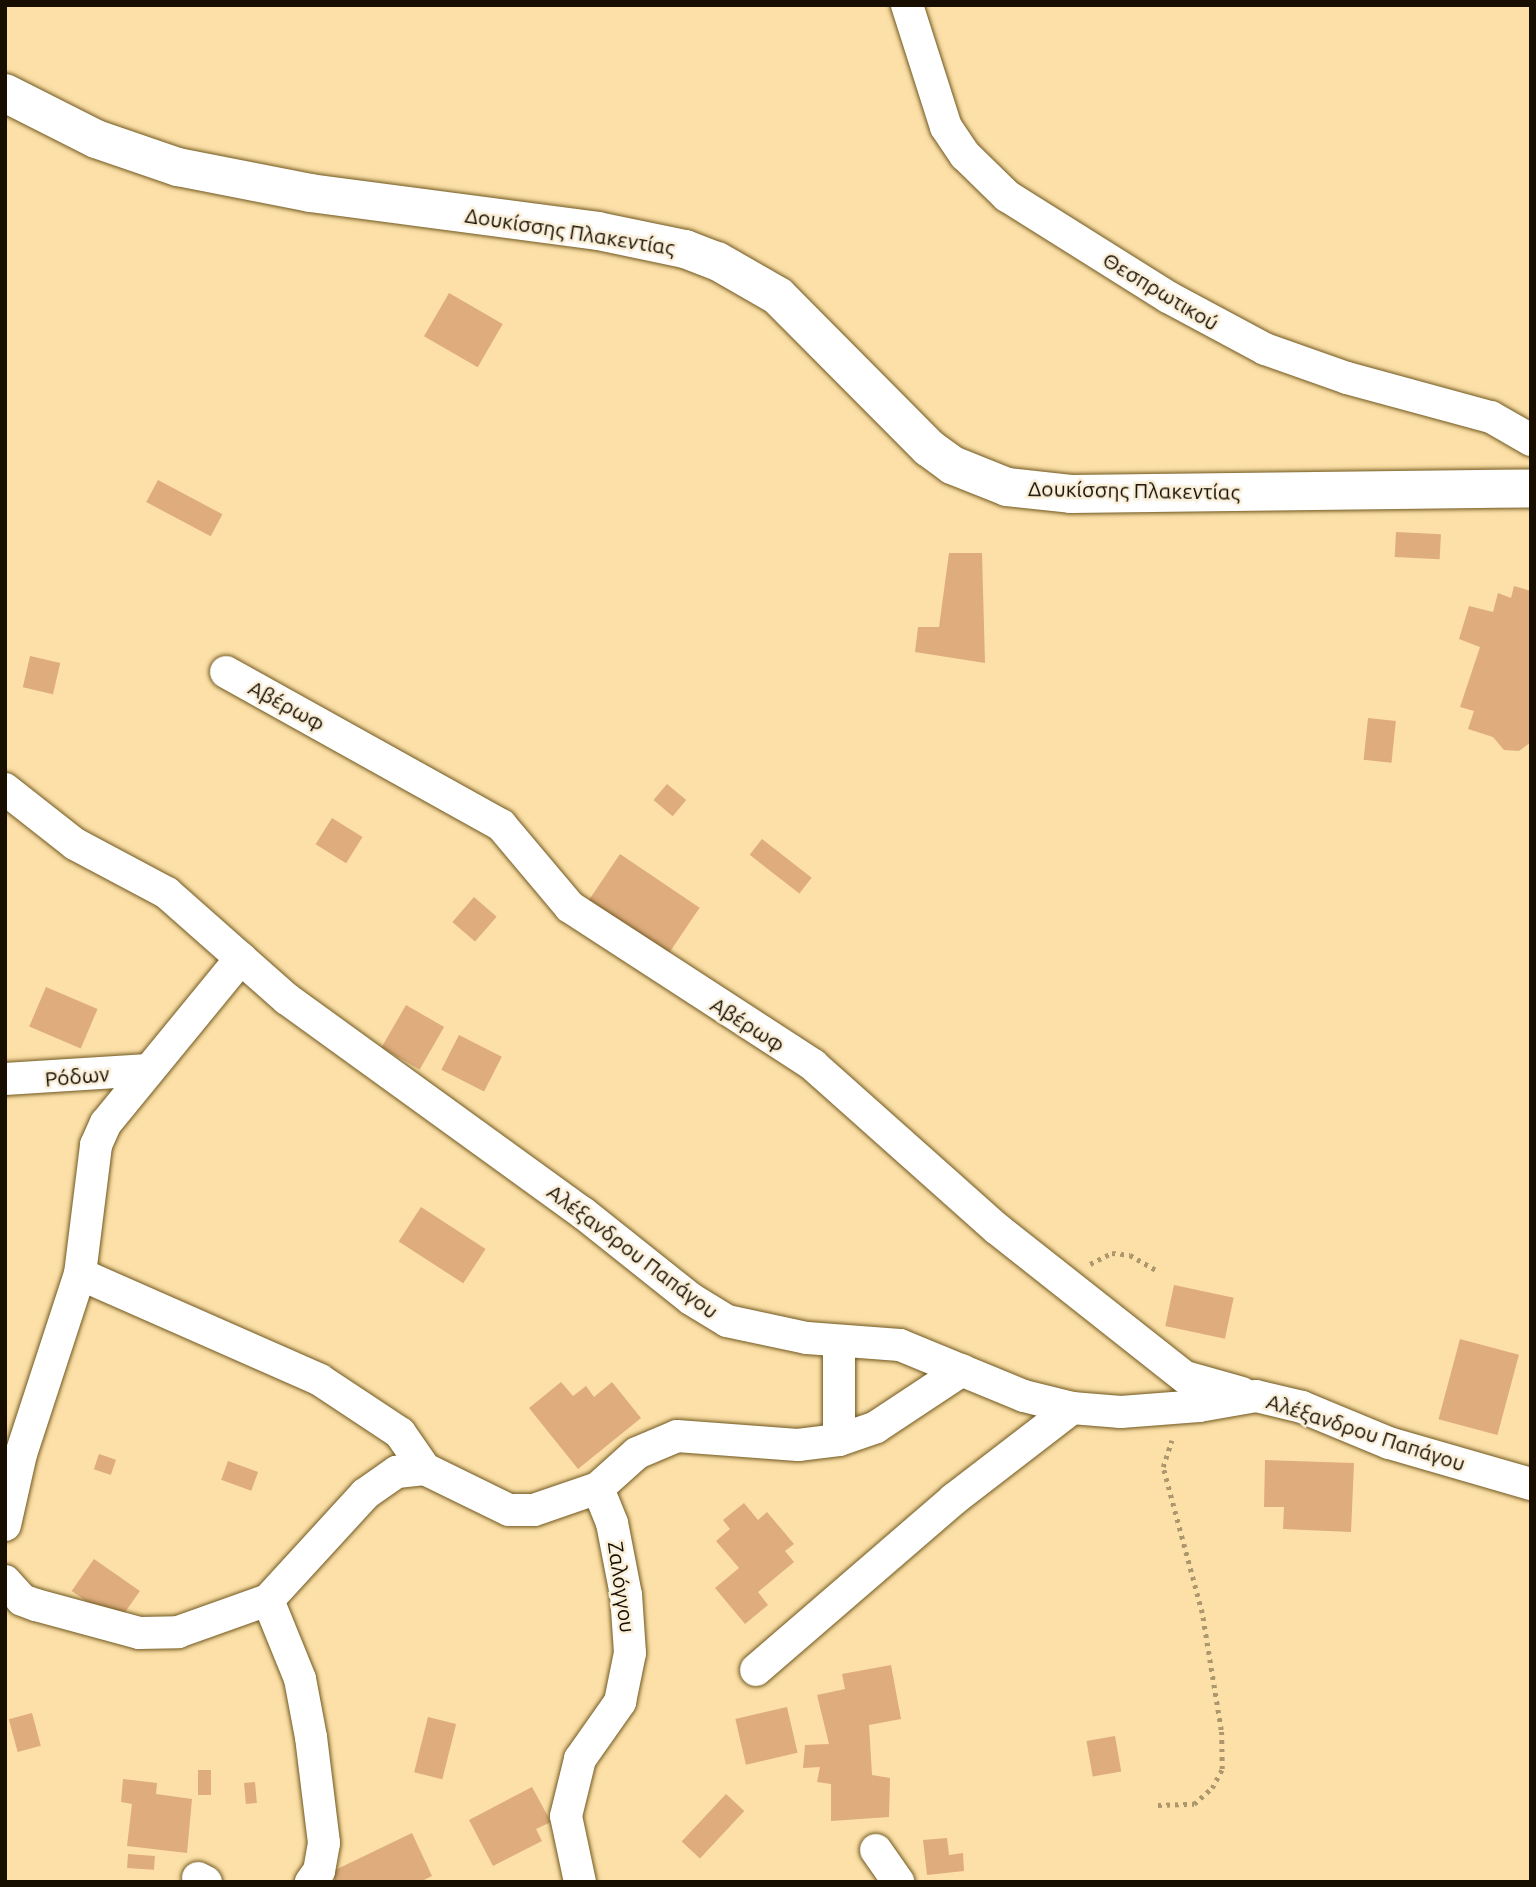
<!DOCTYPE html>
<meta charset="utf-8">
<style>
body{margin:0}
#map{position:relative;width:1536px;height:1887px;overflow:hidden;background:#fce0a7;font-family:Ubuntu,sans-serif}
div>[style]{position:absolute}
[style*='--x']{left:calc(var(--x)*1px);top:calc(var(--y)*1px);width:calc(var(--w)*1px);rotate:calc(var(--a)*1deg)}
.building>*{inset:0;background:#deac7d;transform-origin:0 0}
.path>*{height:4.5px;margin-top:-2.25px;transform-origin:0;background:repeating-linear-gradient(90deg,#ad976d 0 3.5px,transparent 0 8.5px)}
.roads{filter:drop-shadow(0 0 2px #705820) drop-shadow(0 0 2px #705820)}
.street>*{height:32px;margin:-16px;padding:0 16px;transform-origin:16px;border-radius:16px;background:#fff}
.secondary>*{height:38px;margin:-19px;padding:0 19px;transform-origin:19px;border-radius:19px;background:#fff}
span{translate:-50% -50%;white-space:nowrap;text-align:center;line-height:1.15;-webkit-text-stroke:5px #faefd9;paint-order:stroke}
.street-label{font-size:21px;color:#180e00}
.frame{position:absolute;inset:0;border:7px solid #180e00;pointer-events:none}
</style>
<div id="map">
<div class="building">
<div style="left:449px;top:293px;width:62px;height:50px;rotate:30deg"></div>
<div style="left:158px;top:480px;width:73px;height:25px;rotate:28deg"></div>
<div style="left:1396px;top:532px;width:45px;height:25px;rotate:3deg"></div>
<div style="clip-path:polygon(949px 553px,982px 553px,985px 663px,915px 652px,918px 627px,939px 627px)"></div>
<div style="clip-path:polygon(1514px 586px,1531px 591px,1531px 742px,1519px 751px,1504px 750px,1493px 737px,1468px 729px,1474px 711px,1460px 707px,1480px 647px,1459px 639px,1469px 606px,1493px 612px,1498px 593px,1511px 598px)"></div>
<div style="left:30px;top:656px;width:31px;height:32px;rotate:13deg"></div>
<div style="left:1368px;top:718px;width:28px;height:42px;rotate:6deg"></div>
<div style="left:667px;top:784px;width:25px;height:21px;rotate:40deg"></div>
<div style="left:332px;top:818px;width:36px;height:31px;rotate:32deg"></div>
<div style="left:762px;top:839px;width:63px;height:20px;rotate:38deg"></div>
<div style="left:620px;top:854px;width:96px;height:67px;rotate:34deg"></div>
<div style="left:474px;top:897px;width:30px;height:33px;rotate:41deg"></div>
<div style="left:46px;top:987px;width:56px;height:43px;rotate:23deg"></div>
<div style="left:406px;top:1005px;width:44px;height:49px;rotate:30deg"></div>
<div style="left:459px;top:1035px;width:48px;height:39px;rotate:27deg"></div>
<div style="left:421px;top:1207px;width:77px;height:41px;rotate:33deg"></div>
<div style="left:1174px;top:1285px;width:61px;height:42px;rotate:12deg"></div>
<div style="left:1460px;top:1339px;width:61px;height:83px;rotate:15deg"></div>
<div style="clip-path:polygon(561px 1382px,573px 1396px,586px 1386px,594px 1397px,612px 1382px,641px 1418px,578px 1469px,529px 1408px)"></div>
<div style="left:99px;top:1454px;width:18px;height:16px;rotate:19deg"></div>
<div style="clip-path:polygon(1265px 1460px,1354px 1463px,1351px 1532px,1283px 1529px,1284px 1507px,1264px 1507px)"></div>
<div style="left:228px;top:1461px;width:32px;height:20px;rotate:20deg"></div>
<div style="clip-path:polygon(744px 1503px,758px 1520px,767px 1512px,794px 1544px,785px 1551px,794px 1562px,758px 1592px,768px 1605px,745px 1624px,715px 1588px,739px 1568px,716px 1541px,730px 1529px,723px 1520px)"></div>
<div style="left:94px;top:1559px;width:56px;height:39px;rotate:35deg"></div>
<div style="clip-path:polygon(891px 1665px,901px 1719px,869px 1725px,872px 1775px,890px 1778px,889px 1817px,831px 1821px,831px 1784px,817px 1782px,820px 1767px,803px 1768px,805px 1745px,829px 1744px,817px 1695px,845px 1689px,842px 1674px)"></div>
<div style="left:787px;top:1707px;width:47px;height:53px;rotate:77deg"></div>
<div style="left:32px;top:1713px;width:34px;height:24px;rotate:75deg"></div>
<div style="left:428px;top:1717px;width:29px;height:57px;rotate:14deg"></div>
<div style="left:1115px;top:1736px;width:36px;height:29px;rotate:80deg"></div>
<div style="left:198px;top:1770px;width:13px;height:25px"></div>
<div style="clip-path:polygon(123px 1779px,157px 1783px,156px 1794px,192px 1799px,187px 1853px,127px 1846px,132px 1804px,121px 1802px)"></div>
<div style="left:255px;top:1782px;width:21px;height:11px;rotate:85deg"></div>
<div style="clip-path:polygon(532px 1787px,551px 1822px,536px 1829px,542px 1841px,493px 1866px,469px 1820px)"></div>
<div style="left:726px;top:1794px;width:25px;height:65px;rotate:43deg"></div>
<div style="clip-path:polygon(412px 1833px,432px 1876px,420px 1882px,336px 1882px,331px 1872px)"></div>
<div style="clip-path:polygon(947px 1838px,949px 1855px,963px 1853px,964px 1871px,927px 1875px,923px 1840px)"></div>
<div style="left:128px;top:1854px;width:27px;height:14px;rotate:4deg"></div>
</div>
<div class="path">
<div style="--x:1090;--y:1264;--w:25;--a:-27"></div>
<div style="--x:1112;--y:1253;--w:18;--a:6"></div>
<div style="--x:1130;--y:1255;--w:30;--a:30"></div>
<div style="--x:1158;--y:1805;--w:36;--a:-2"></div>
<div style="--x:1194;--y:1804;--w:24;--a:-42"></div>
<div style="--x:1212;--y:1788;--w:21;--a:-62"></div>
<div style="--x:1222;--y:1769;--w:39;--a:-91"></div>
<div style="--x:1221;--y:1730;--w:119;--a:-99.2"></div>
<div style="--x:1202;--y:1613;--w:151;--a:-105"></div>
<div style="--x:1163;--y:1467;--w:28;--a:-72"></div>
</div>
<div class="roads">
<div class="street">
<div style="--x:907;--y:5;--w:128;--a:72.3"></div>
<div style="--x:946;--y:127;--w:34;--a:56"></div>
<div style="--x:965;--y:155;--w:59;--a:44.3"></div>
<div style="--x:1007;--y:196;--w:190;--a:32.1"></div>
<div style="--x:1168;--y:297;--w:110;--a:28.2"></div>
<div style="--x:1265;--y:349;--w:87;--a:19.5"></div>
<div style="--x:1347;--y:378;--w:149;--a:15.2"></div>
<div style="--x:1491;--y:417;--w:46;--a:29.9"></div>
<div style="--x:226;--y:672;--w:315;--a:29.1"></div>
<div style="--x:501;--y:825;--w:107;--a:49.9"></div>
<div style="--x:570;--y:907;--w:290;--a:33"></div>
<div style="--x:813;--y:1065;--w:245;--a:41.7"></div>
<div style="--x:996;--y:1228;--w:241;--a:38.3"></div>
<div style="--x:1185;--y:1377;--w:59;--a:15.7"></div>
<div style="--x:5;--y:789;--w:89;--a:38.2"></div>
<div style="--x:75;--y:844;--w:104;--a:28"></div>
<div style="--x:167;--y:893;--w:160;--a:41.5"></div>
<div style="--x:287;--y:999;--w:365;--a:35.9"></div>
<div style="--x:583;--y:1213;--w:138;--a:38.5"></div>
<div style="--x:691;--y:1299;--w:42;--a:31.4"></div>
<div style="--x:727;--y:1321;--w:82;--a:12"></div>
<div style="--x:807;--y:1338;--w:93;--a:4.3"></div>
<div style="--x:900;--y:1345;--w:134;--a:22.4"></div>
<div style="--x:1024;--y:1396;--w:49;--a:14"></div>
<div style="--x:1072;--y:1408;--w:49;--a:4.7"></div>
<div style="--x:1121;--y:1412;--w:78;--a:-4.4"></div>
<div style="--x:1199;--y:1406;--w:58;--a:-10"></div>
<div style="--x:1256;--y:1396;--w:47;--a:13.4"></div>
<div style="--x:1302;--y:1407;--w:94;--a:22.5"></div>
<div style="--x:1389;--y:1443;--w:148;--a:16.1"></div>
<div style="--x:5;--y:1079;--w:143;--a:-3.6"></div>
<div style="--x:80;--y:1274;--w:262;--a:23.8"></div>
<div style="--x:320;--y:1380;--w:96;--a:33.5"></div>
<div style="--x:400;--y:1433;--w:44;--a:55.2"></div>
<div style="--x:839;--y:1342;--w:98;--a:90"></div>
<div style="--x:5;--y:1525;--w:73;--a:-77.3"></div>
<div style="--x:21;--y:1454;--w:189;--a:-71.9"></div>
<div style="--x:80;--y:1274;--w:130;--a:-82.9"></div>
<div style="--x:96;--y:1145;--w:24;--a:-66"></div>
<div style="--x:106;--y:1123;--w:213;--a:-50.7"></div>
<div style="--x:5;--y:1581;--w:25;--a:48"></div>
<div style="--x:22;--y:1600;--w:15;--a:20"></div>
<div style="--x:36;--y:1605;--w:107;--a:15.2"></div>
<div style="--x:139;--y:1633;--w:39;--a:-1"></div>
<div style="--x:178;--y:1632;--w:96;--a:-19.6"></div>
<div style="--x:268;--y:1600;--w:144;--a:-47.5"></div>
<div style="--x:365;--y:1494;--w:39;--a:-35"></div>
<div style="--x:397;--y:1472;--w:28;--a:-6"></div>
<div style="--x:425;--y:1469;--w:93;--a:26"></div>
<div style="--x:509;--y:1510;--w:25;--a:0"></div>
<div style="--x:534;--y:1510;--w:68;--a:-19"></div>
<div style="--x:598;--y:1488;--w:52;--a:-41.9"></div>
<div style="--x:637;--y:1453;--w:43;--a:-23"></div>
<div style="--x:677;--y:1436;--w:121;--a:4.3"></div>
<div style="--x:798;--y:1445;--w:41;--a:-7"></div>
<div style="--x:839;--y:1440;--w:39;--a:-19"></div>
<div style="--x:876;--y:1427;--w:103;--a:-33.5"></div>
<div style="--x:268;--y:1600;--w:85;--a:67.9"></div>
<div style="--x:300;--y:1679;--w:59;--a:79.3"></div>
<div style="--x:311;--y:1737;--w:107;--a:83"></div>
<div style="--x:324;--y:1843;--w:28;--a:100"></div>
<div style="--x:319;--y:1871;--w:14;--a:126"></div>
<div style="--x:756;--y:1670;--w:262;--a:-40.8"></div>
<div style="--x:954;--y:1499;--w:149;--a:-37.6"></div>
<div style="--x:876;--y:1850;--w:39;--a:55"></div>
<div style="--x:198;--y:1878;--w:9;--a:27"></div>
<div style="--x:580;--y:1882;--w:67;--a:-102"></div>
<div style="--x:566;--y:1816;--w:59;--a:-76.2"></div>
<div style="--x:580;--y:1759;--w:70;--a:-54.9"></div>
<div style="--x:620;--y:1702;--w:50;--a:-78.5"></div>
<div style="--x:630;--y:1653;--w:58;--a:-93.9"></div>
<div style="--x:626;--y:1595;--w:73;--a:-101"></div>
<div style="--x:612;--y:1523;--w:38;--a:-112"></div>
</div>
<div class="secondary">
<div style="--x:5;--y:93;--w:102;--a:26.8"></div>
<div style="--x:96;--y:139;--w:87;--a:18.9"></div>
<div style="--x:178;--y:167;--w:135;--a:11.1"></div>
<div style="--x:310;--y:193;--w:290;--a:7.5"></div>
<div style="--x:598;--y:231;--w:89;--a:11.7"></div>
<div style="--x:685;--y:249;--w:34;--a:21"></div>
<div style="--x:717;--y:261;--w:70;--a:29.8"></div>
<div style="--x:778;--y:296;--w:214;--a:45.2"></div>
<div style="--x:929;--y:448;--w:29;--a:36"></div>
<div style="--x:952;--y:465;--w:59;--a:21.8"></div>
<div style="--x:1007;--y:487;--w:64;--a:6.2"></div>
<div style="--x:1071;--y:494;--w:460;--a:-0.7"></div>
</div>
</div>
<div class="street-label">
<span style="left:570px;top:231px;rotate:9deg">Δουκίσσης Πλακεντίας</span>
<span style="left:1161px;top:291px;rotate:31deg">Θεσπρωτικού</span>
<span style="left:1134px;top:490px;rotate:1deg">Δουκίσσης Πλακεντίας</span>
<span style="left:287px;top:705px;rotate:28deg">Αβέρωφ</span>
<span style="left:748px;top:1024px;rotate:32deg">Αβέρωφ</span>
<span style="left:77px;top:1076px;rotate:-5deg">Ρόδων</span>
<span style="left:633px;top:1251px;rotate:37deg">Αλέξανδρου Παπάγου</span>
<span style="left:1366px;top:1432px;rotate:18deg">Αλέξανδρου Παπάγου</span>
<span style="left:622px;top:1587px;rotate:82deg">Ζαλόγγου</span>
</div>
<div class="frame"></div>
</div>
